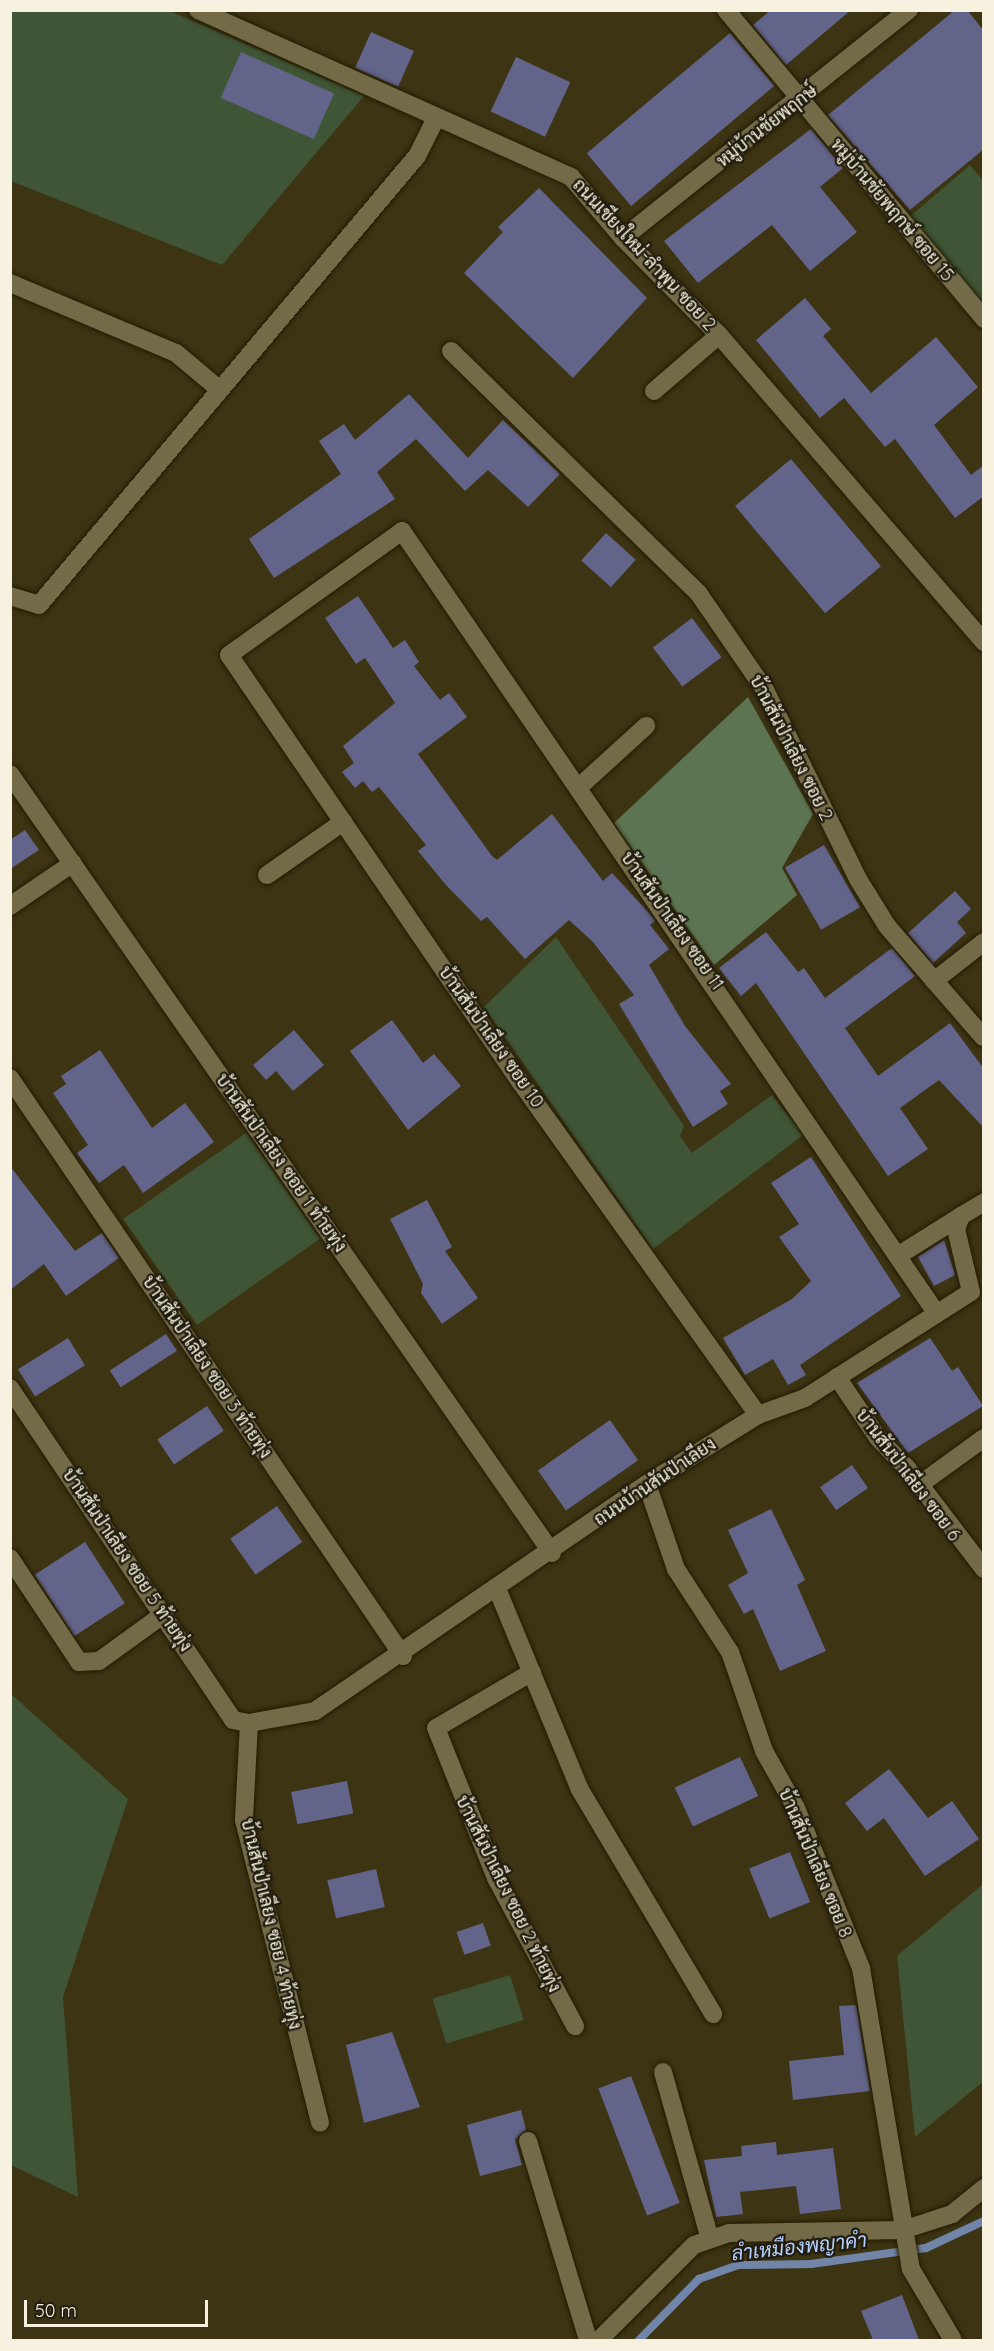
<!DOCTYPE html>
<meta charset="utf-8">
<style>
body{margin:0}
#map{position:relative;width:994px;height:2351px;overflow:hidden;background:#3d3414;font-family:Quicksand,Sarabun,sans-serif}
div>[style]{position:absolute}
[style*='--x']{left:calc(var(--x)*1px);top:calc(var(--y)*1px);width:calc(var(--w)*1px);rotate:calc(var(--a)*1deg)}
.green>*{inset:0;background:#3f5535;transform-origin:0 0}
.forest>*{inset:0;background:#5c7452}
.stream>*{height:8px;margin:-4px;padding:0 4px;transform-origin:4px;border-radius:4px;background:#7185a9}
.building>*{inset:0;background:#63648a;transform-origin:0 0}
.roads{filter:drop-shadow(0 0 2px #231b00) drop-shadow(0 0 2px #231b00)}
.minor>*{height:18px;margin:-9px;padding:0 9px;transform-origin:9px;border-radius:9px;background:#736a48}
span{translate:-50% -50%;white-space:nowrap;text-align:center;line-height:1.15;-webkit-text-stroke:4.5px #201c0e;paint-order:stroke}
.street-label{font-size:18px;color:#f7f1df}
.water-label{font-size:20px;color:#b6d0ff;font-style:italic}
.frame{position:absolute;inset:0;border:12px solid #f7f1df;pointer-events:none}
.scale{position:absolute;left:24px;top:2300px;width:184px;height:27px;box-sizing:border-box;border:3px solid #f7f1df;border-top:0;padding-left:8px;font-size:18px;line-height:21px;white-space:nowrap;color:#f7f1df;-webkit-text-stroke:4px #201c0e;paint-order:stroke}
</style>
<div id="map">
<div class="green">
<div style="clip-path:polygon(10px 11px,170px 11px,364px 96px,222px 265px,11px 181px)"></div>
<div style="clip-path:polygon(970px 165px,983px 181px,983px 312px,907px 219px)"></div>
<div style="clip-path:polygon(556px 937px,684px 1126px,680px 1136px,692px 1153px,772px 1095px,803px 1135px,653px 1249px,484px 1007px)"></div>
<div style="left:246px;top:1133px;width:129px;height:150px;rotate:55deg"></div>
<div style="clip-path:polygon(10px 1693px,128px 1799px,63px 1997px,78px 2197px,11px 2165px)"></div>
<div style="clip-path:polygon(983px 1884px,983px 2082px,915px 2137px,897px 1956px)"></div>
<div style="left:510px;top:1975px;width:47px;height:81px;rotate:73deg"></div>
</div>
<div class="forest">
<div style="clip-path:polygon(748px 697px,813px 814px,782px 868px,797px 895px,714px 965px,614px 823px)"></div>
</div>
<div class="stream">
<div style="--x:639;--y:2340;--w:86;--a:-45.5"></div>
<div style="--x:699;--y:2279;--w:41;--a:-19.7"></div>
<div style="--x:738;--y:2265;--w:73;--a:-0.8"></div>
<div style="--x:811;--y:2264;--w:116;--a:-7.9"></div>
<div style="--x:926;--y:2248;--w:64;--a:-25"></div>
</div>
<div class="building">
<div style="clip-path:polygon(771px 10px,851px 10px,786px 65px,753px 25px)"></div>
<div style="clip-path:polygon(955px 10px,967px 10px,984px 31px,984px 149px,910px 210px,828px 115px)"></div>
<div style="left:371px;top:32px;width:47px;height:39px;rotate:24deg"></div>
<div style="left:730px;top:33px;width:69px;height:187px;rotate:50deg"></div>
<div style="left:241px;top:52px;width:102px;height:50px;rotate:24deg"></div>
<div style="left:516px;top:57px;width:60px;height:60px;rotate:25deg"></div>
<div style="clip-path:polygon(811px 129px,843px 168px,820px 187px,857px 232px,810px 271px,772px 225px,698px 283px,664px 241px)"></div>
<div style="clip-path:polygon(539px 188px,647px 298px,573px 378px,464px 273px,503px 232px,498px 227px)"></div>
<div style="clip-path:polygon(805px 298px,831px 329px,823px 336px,871px 393px,936px 337px,978px 387px,934px 425px,971px 475px,984px 465px,984px 496px,955px 518px,895px 439px,885px 447px,844px 398px,820px 418px,756px 340px)"></div>
<div style="clip-path:polygon(409px 394px,468px 458px,503px 420px,560px 474px,528px 507px,488px 470px,465px 491px,416px 439px,377px 472px,395px 499px,274px 578px,249px 539px,341px 474px,319px 441px,344px 424px,355px 440px)"></div>
<div style="left:791px;top:459px;width:140px;height:73px;rotate:50deg"></div>
<div style="left:606px;top:533px;width:40px;height:37px;rotate:42deg"></div>
<div style="clip-path:polygon(358px 596px,393px 648px,405px 640px,419px 662px,414px 666px,440px 700px,449px 693px,467px 717px,418px 754px,492px 856px,497px 860px,552px 814px,603px 881px,612px 873px,650px 914px,655px 921px,650px 925px,669px 949px,649px 965px,685px 1026px,731px 1084px,720px 1091px,728px 1104px,693px 1127px,619px 1004px,634px 995px,593px 942px,569px 920px,525px 959px,487px 917px,481px 921px,446px 885px,418px 851px,426px 845px,379px 787px,372px 792px,363px 781px,355px 788px,342px 772px,354px 763px,343px 746px,395px 703px,365px 658px,356px 664px,325px 618px)"></div>
<div style="left:692px;top:618px;width:49px;height:49px;rotate:53deg"></div>
<div style="clip-path:polygon(25px 830px,39px 850px,10px 869px,10px 840px)"></div>
<div style="left:824px;top:845px;width:72px;height:45px;rotate:60deg"></div>
<div style="clip-path:polygon(955px 891px,971px 909px,957px 922px,966px 933px,933px 963px,908px 933px)"></div>
<div style="clip-path:polygon(766px 932px,798px 972px,804px 968px,825px 998px,892px 948px,915px 976px,845px 1028px,878px 1076px,950px 1023px,984px 1069px,984px 1128px,939px 1080px,900px 1108px,928px 1149px,888px 1176px,756px 983px,741px 996px,719px 968px)"></div>
<div style="clip-path:polygon(392px 1020px,423px 1063px,434px 1054px,461px 1086px,408px 1130px,350px 1051px)"></div>
<div style="clip-path:polygon(294px 1030px,324px 1065px,293px 1091px,276px 1071px,266px 1080px,253px 1065px)"></div>
<div style="clip-path:polygon(100px 1050px,152px 1128px,185px 1103px,214px 1142px,143px 1193px,124px 1165px,99px 1183px,77px 1153px,88px 1145px,53px 1093px,66px 1084px,61px 1076px)"></div>
<div style="clip-path:polygon(811px 1157px,901px 1296px,800px 1365px,806px 1375px,788px 1385px,773px 1359px,745px 1375px,723px 1338px,792px 1299px,811px 1281px,779px 1237px,799px 1224px,771px 1183px)"></div>
<div style="clip-path:polygon(10px 1166px,75px 1251px,102px 1233px,119px 1258px,66px 1296px,44px 1264px,10px 1290px)"></div>
<div style="clip-path:polygon(427px 1200px,452px 1247px,445px 1251px,478px 1298px,442px 1324px,421px 1293px,423px 1284px,390px 1219px)"></div>
<div style="clip-path:polygon(944px 1240px,955px 1275px,934px 1286px,918px 1257px)"></div>
<div style="left:166px;top:1334px;width:20px;height:67px;rotate:57deg"></div>
<div style="left:68px;top:1338px;width:32px;height:59px;rotate:58deg"></div>
<div style="clip-path:polygon(930px 1338px,952px 1371px,958px 1367px,983px 1406px,908px 1453px,857px 1383px)"></div>
<div style="left:207px;top:1406px;width:30px;height:60px;rotate:56deg"></div>
<div style="left:610px;top:1420px;width:49px;height:88px;rotate:55deg"></div>
<div style="left:852px;top:1465px;width:28px;height:39px;rotate:55deg"></div>
<div style="left:277px;top:1506px;width:44px;height:57px;rotate:55deg"></div>
<div style="clip-path:polygon(771px 1509px,805px 1580px,797px 1585px,826px 1651px,780px 1671px,753px 1609px,744px 1614px,728px 1585px,748px 1573px,728px 1530px)"></div>
<div style="left:85px;top:1542px;width:73px;height:60px;rotate:57deg"></div>
<div style="left:740px;top:1757px;width:43px;height:72px;rotate:65deg"></div>
<div style="clip-path:polygon(889px 1769px,928px 1818px,952px 1801px,979px 1839px,925px 1876px,884px 1818px,867px 1831px,845px 1803px)"></div>
<div style="left:347px;top:1781px;width:33px;height:57px;rotate:79deg"></div>
<div style="left:790px;top:1852px;width:54px;height:44px;rotate:68deg"></div>
<div style="left:376px;top:1869px;width:39px;height:50px;rotate:77deg"></div>
<div style="left:483px;top:1923px;width:24px;height:28px;rotate:71deg"></div>
<div style="clip-path:polygon(856px 2005px,870px 2091px,793px 2100px,789px 2061px,844px 2055px,839px 2006px)"></div>
<div style="clip-path:polygon(392px 2032px,420px 2107px,364px 2123px,346px 2045px)"></div>
<div style="left:631px;top:2076px;width:136px;height:35px;rotate:69deg"></div>
<div style="clip-path:polygon(521px 2110px,526px 2130px,515px 2139px,522px 2165px,480px 2176px,467px 2125px)"></div>
<div style="clip-path:polygon(776px 2142px,777px 2155px,833px 2148px,841px 2209px,800px 2214px,796px 2186px,740px 2192px,743px 2214px,716px 2217px,704px 2160px,742px 2156px,741px 2146px)"></div>
<div style="clip-path:polygon(902px 2295px,919px 2340px,873px 2340px,861px 2311px)"></div>
</div>
<div class="roads">
<div class="minor">
<div style="--x:198;--y:10;--w:409;--a:24.1"></div>
<div style="--x:571;--y:177;--w:80;--a:49.6"></div>
<div style="--x:623;--y:238;--w:136;--a:45.3"></div>
<div style="--x:719;--y:335;--w:406;--a:49.2"></div>
<div style="--x:726;--y:10;--w:403;--a:50.1"></div>
<div style="--x:623;--y:238;--w:366;--a:-38.6"></div>
<div style="--x:10;--y:283;--w:180;--a:22.9"></div>
<div style="--x:176;--y:353;--w:57;--a:40.1"></div>
<div style="--x:451;--y:351;--w:347;--a:44.4"></div>
<div style="--x:699;--y:594;--w:116;--a:55.5"></div>
<div style="--x:765;--y:690;--w:211;--a:63.8"></div>
<div style="--x:858;--y:879;--w:55;--a:58.3"></div>
<div style="--x:887;--y:926;--w:147;--a:49.1"></div>
<div style="--x:654;--y:391;--w:86;--a:-40.7"></div>
<div style="--x:10;--y:596;--w:30;--a:17"></div>
<div style="--x:39;--y:605;--w:587;--a:-49.91"></div>
<div style="--x:417;--y:156;--w:42;--a:-63.4"></div>
<div style="--x:10;--y:774;--w:949;--a:55.17"></div>
<div style="--x:579;--y:787;--w:91;--a:-42.3"></div>
<div style="--x:267;--y:875;--w:93;--a:-34.9"></div>
<div style="--x:10;--y:906;--w:76;--a:-34.3"></div>
<div style="--x:934;--y:981;--w:63;--a:-38"></div>
<div style="--x:10;--y:1078;--w:699;--a:55.79"></div>
<div style="--x:899;--y:1255;--w:73;--a:-32.2"></div>
<div style="--x:837;--y:1377;--w:73;--a:56.1"></div>
<div style="--x:878;--y:1438;--w:42;--a:46"></div>
<div style="--x:907;--y:1468;--w:127;--a:52.7"></div>
<div style="--x:10;--y:1388;--w:400;--a:56.1"></div>
<div style="--x:233;--y:1720;--w:16;--a:11"></div>
<div style="--x:249;--y:1723;--w:67;--a:-10.3"></div>
<div style="--x:315;--y:1711;--w:402;--a:-34.4"></div>
<div style="--x:647;--y:1484;--w:131;--a:-31.9"></div>
<div style="--x:758;--y:1415;--w:50;--a:-19.9"></div>
<div style="--x:805;--y:1398;--w:197;--a:-32.6"></div>
<div style="--x:971;--y:1292;--w:65;--a:-103.4"></div>
<div style="--x:956;--y:1229;--w:14;--a:-69"></div>
<div style="--x:961;--y:1216;--w:27;--a:-31"></div>
<div style="--x:758;--y:1415;--w:408;--a:-125.5"></div>
<div style="--x:521;--y:1083;--w:518;--a:-124.3"></div>
<div style="--x:229;--y:655;--w:213;--a:-35.6"></div>
<div style="--x:402;--y:531;--w:948;--a:55.66"></div>
<div style="--x:647;--y:1484;--w:90;--a:71.2"></div>
<div style="--x:676;--y:1569;--w:99;--a:57"></div>
<div style="--x:730;--y:1652;--w:105;--a:71"></div>
<div style="--x:764;--y:1751;--w:65;--a:60.7"></div>
<div style="--x:796;--y:1808;--w:173;--a:67.9"></div>
<div style="--x:861;--y:1968;--w:305;--a:80.6"></div>
<div style="--x:911;--y:2269;--w:82;--a:59.4"></div>
<div style="--x:919;--y:1485;--w:80;--a:-35.9"></div>
<div style="--x:10;--y:1558;--w:125;--a:56.4"></div>
<div style="--x:79;--y:1662;--w:20;--a:-3"></div>
<div style="--x:99;--y:1661;--w:80;--a:-35.9"></div>
<div style="--x:498;--y:1591;--w:213;--a:67.6"></div>
<div style="--x:579;--y:1788;--w:263;--a:59.3"></div>
<div style="--x:532;--y:1672;--w:111;--a:149.7"></div>
<div style="--x:436;--y:1728;--w:162;--a:68.2"></div>
<div style="--x:496;--y:1878;--w:168;--a:61.9"></div>
<div style="--x:249;--y:1723;--w:97;--a:93"></div>
<div style="--x:244;--y:1820;--w:312;--a:75.9"></div>
<div style="--x:663;--y:2072;--w:173;--a:74.3"></div>
<div style="--x:528;--y:2141;--w:208;--a:73.2"></div>
<div style="--x:599;--y:2340;--w:134;--a:-45"></div>
<div style="--x:694;--y:2245;--w:37;--a:-19"></div>
<div style="--x:729;--y:2233;--w:174;--a:-1"></div>
<div style="--x:903;--y:2230;--w:52;--a:-18.1"></div>
<div style="--x:952;--y:2214;--w:41;--a:-39.1"></div>
</div>
</div>
<div class="street-label">
<span style="left:767px;top:126px;rotate:-38deg">หมู่บ้านชัยพฤกษ์</span>
<span style="left:892px;top:210px;rotate:50deg">หมู่บ้านชัยพฤกษ์ ซอย 15</span>
<span style="left:644px;top:255px;rotate:47deg">ถนนเชียงใหม่-ลำพูน ซอย 2</span>
<span style="left:791px;top:748px;rotate:63deg">บ้านสันป่าเลียง ซอย 2</span>
<span style="left:672px;top:921px;rotate:55deg">บ้านสันป่าเลียง ซอย 11</span>
<span style="left:491px;top:1037px;rotate:55deg">บ้านสันป่าเลียง ซอย 10</span>
<span style="left:281px;top:1163px;rotate:55deg">บ้านสันป่าเลียง ซอย 1 ท้ายทุ่ง</span>
<span style="left:207px;top:1367px;rotate:56deg">บ้านสันป่าเลียง ซอย 3 ท้ายทุ่ง</span>
<span style="left:908px;top:1475px;rotate:53deg">บ้านสันป่าเลียง ซอย 6</span>
<span style="left:655px;top:1482px;rotate:-34deg">ถนนบ้านสันป่าเลียง</span>
<span style="left:127px;top:1560px;rotate:56deg">บ้านสันป่าเลียง ซอย 5 ท้ายทุ่ง</span>
<span style="left:815px;top:1863px;rotate:67deg">บ้านสันป่าเลียง ซอย 8</span>
<span style="left:508px;top:1894px;rotate:64deg">บ้านสันป่าเลียง ซอย 2 ท้ายทุ่ง</span>
<span style="left:271px;top:1924px;rotate:77deg">บ้านสันป่าเลียง ซอย 4 ท้ายทุ่ง</span>
</div>
<div class="water-label">
<span style="left:799px;top:2246px;rotate:-6deg">ลำเหมืองพญาคำ</span>
</div>
<div class="frame"></div>
<div class="scale">50 m</div>
</div>
